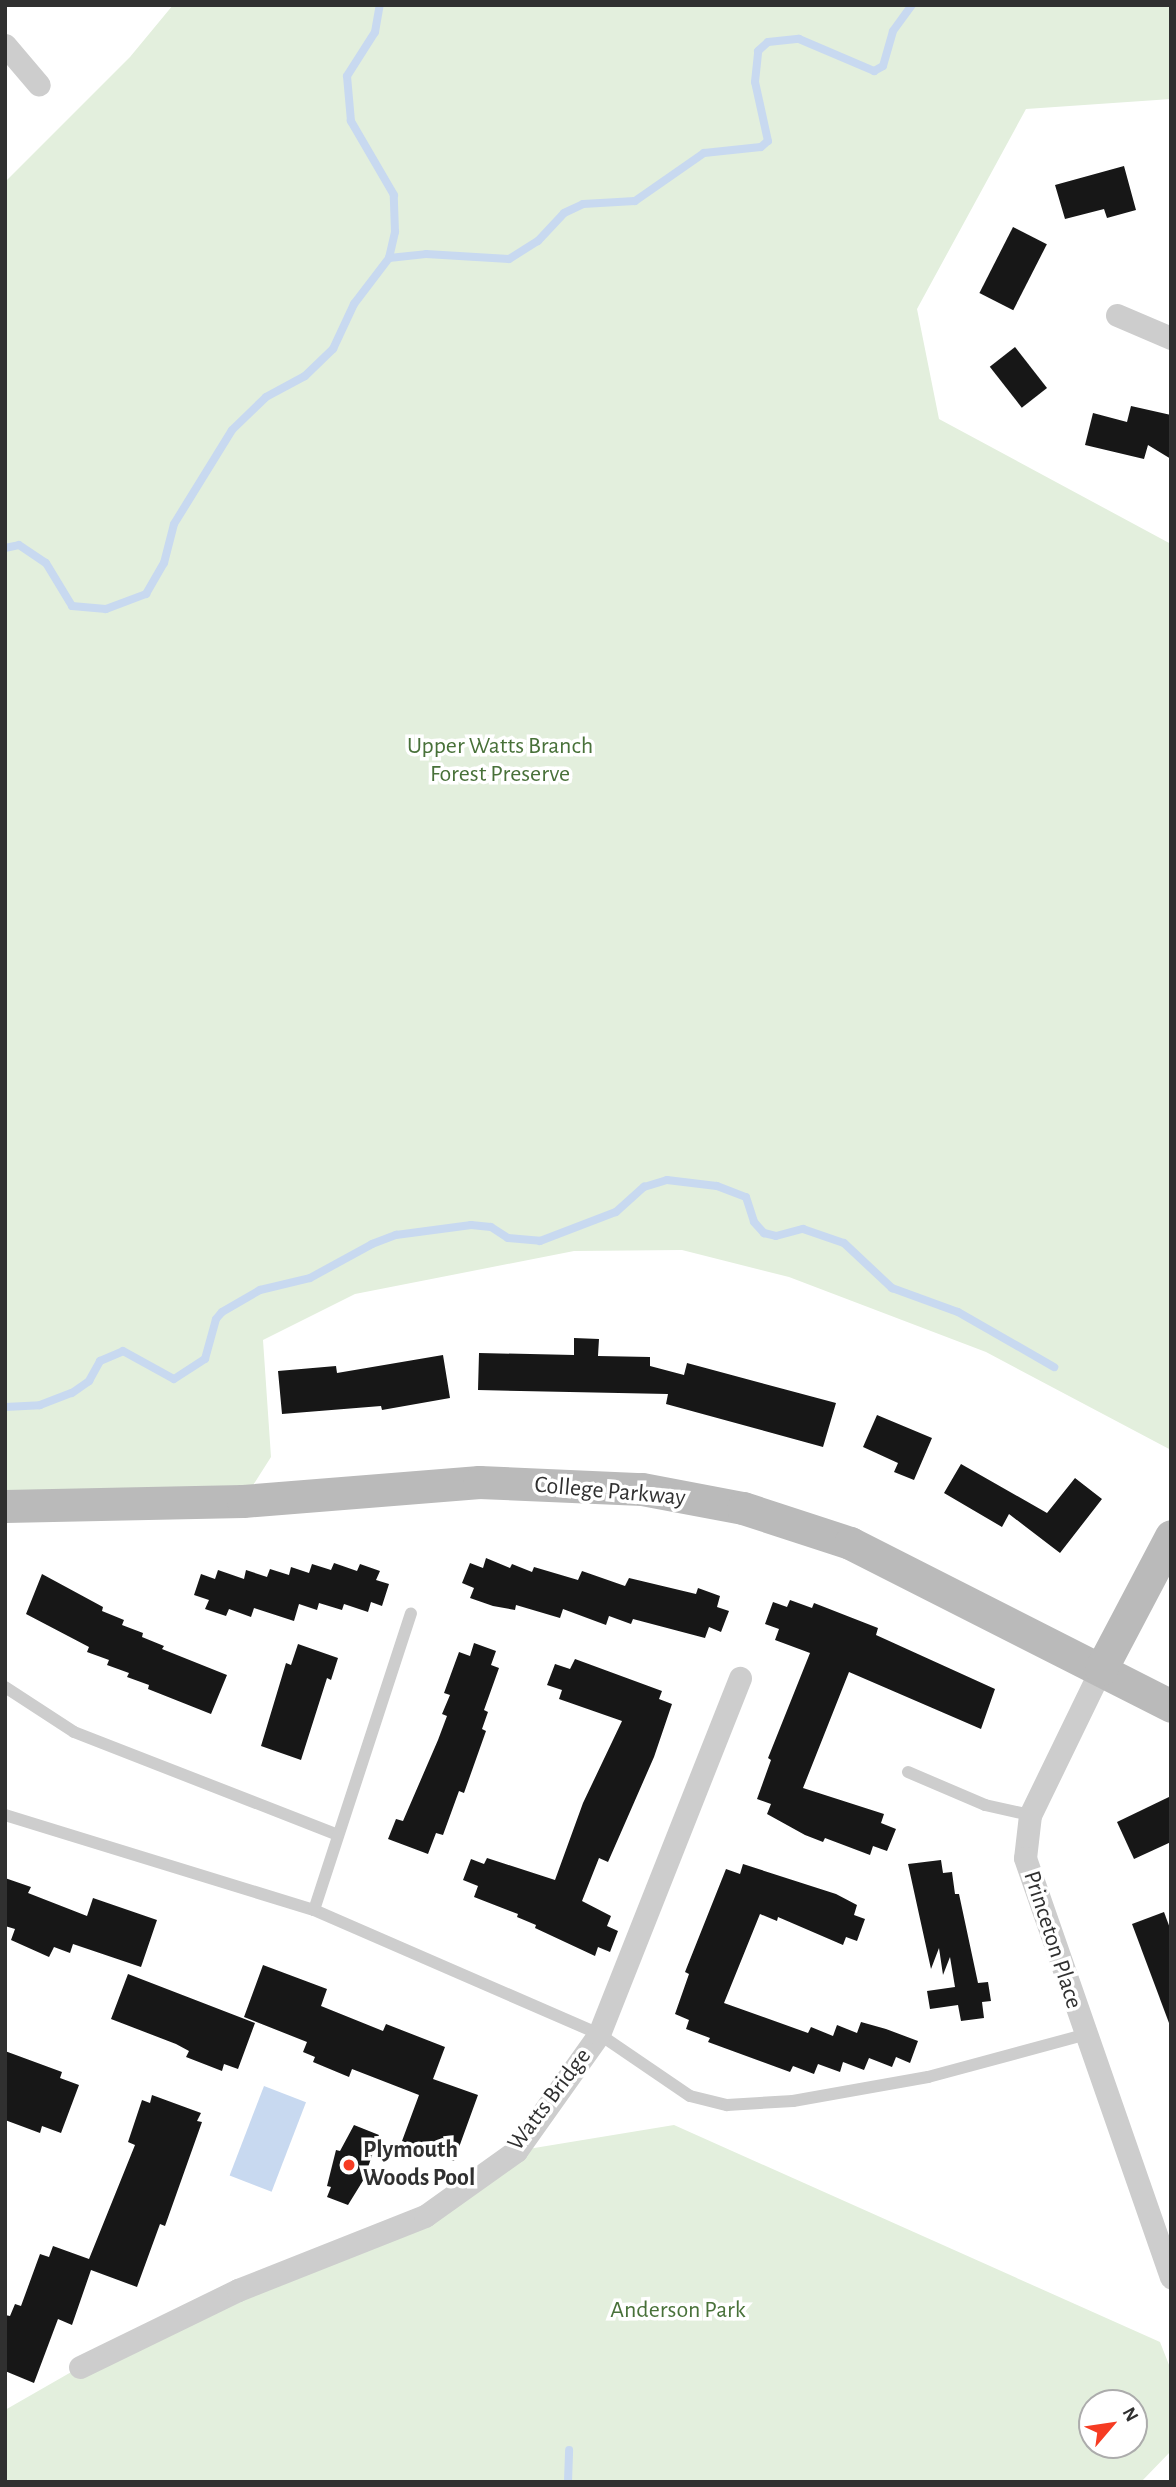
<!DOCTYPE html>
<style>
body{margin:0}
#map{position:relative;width:1176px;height:2487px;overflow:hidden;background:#fff;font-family:"Alegreya Sans",sans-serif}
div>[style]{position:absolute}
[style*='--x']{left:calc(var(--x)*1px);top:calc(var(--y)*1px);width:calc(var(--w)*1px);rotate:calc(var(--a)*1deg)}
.green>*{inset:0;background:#e3efdd}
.water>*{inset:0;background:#c8d9f0;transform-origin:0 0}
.stream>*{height:8px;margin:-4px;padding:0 4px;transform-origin:4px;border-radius:4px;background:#c8d9f0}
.building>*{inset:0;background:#171717;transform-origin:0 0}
.lane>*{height:12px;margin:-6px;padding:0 6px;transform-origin:6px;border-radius:6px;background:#cdcdcd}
.street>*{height:23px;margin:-11.5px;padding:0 11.5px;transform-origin:11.5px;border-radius:11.5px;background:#cdcdcd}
.secondary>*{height:33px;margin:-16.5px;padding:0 16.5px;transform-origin:16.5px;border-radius:16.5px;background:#bababa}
.dots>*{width:19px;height:19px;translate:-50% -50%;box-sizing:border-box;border:4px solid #fff;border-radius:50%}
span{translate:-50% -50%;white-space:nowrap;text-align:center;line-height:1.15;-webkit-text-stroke:7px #fff;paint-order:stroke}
.park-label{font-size:24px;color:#487139}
.street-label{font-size:24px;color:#303030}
.poi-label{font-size:24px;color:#303030;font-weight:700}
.left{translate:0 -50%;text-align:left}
.frame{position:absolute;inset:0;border:7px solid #303030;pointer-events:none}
.north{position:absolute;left:1078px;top:2389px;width:70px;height:70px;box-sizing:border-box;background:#fff;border:2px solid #acacac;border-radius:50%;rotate:61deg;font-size:19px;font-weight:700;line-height:28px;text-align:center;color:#303030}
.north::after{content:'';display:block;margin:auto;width:24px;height:32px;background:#f63c23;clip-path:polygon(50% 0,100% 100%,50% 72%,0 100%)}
</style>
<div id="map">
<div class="green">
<div style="clip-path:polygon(173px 5px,1171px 5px,1171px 99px,1026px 109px,917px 309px,939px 419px,1171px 544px,1171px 1450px,986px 1352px,789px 1277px,682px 1250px,574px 1251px,355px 1294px,263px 1340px,271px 1457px,243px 1501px,5px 1506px,5px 182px,130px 57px)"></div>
<div style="clip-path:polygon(evenodd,674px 2125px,1160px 2342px,1171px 2370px,1171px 2451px,1141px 2482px,5px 2482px,5px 2410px,80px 2367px,425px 2216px,516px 2151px,674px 2125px,1092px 2403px,1134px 2403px,1134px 2445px,1092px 2445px,1092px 2403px)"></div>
</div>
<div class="water">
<div style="left:264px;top:2086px;width:45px;height:96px;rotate:21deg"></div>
</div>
<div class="stream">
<div style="--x:389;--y:258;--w:37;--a:-6"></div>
<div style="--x:426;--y:254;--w:83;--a:3.4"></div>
<div style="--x:509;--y:259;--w:34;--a:-32"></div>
<div style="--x:538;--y:241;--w:38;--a:-47"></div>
<div style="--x:564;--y:213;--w:21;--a:-25"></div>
<div style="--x:583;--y:204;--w:52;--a:-3.3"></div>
<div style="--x:635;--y:201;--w:84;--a:-34.8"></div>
<div style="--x:704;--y:153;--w:57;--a:-6"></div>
<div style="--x:761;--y:147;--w:9;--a:-41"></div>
<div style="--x:768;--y:141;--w:60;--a:-102.4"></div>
<div style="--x:755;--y:82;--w:31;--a:-84"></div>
<div style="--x:758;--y:51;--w:13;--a:-42"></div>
<div style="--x:768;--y:42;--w:31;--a:-6"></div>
<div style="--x:799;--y:39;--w:82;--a:23.1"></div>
<div style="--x:874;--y:71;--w:10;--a:-29"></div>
<div style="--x:883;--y:66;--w:36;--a:-74"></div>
<div style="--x:893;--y:31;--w:32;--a:-54"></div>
<div style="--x:5;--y:548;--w:14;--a:-12"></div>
<div style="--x:19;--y:545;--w:32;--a:34"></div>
<div style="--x:46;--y:563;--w:50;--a:58.8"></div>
<div style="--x:72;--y:606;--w:34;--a:5"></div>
<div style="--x:106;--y:609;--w:43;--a:-20.6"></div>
<div style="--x:146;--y:594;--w:36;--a:-60"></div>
<div style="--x:164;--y:563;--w:40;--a:-75.6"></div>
<div style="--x:174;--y:524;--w:110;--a:-58.3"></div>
<div style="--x:232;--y:430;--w:47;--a:-44.1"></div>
<div style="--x:266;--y:397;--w:44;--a:-28.3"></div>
<div style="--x:305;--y:376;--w:39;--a:-44"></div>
<div style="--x:333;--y:349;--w:50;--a:-65"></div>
<div style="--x:354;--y:304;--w:58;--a:-52.7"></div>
<div style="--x:389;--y:258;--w:27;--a:-77"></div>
<div style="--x:395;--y:232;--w:37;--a:-92"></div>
<div style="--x:394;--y:195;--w:86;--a:-120.2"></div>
<div style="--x:351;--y:121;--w:45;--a:-95.1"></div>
<div style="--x:347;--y:76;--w:52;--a:-57.5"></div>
<div style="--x:375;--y:32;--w:27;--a:-80"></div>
<div style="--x:5;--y:1407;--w:35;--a:-3"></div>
<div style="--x:40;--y:1405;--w:34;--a:-21"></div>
<div style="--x:72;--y:1393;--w:21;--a:-35"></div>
<div style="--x:89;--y:1381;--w:23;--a:-61"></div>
<div style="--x:100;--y:1361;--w:25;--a:-23"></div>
<div style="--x:123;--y:1351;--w:58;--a:28.8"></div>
<div style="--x:174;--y:1379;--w:37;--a:-33"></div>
<div style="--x:205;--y:1359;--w:41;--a:-74.6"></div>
<div style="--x:216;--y:1319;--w:9;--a:-49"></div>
<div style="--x:222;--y:1312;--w:44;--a:-30.1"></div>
<div style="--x:260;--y:1290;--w:51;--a:-13.5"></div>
<div style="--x:310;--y:1278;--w:71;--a:-28.7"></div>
<div style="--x:372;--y:1244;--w:26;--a:-21"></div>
<div style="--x:396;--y:1235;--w:76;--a:-7.6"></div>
<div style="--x:471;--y:1225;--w:20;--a:6"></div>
<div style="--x:491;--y:1227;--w:20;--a:33"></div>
<div style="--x:508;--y:1238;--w:32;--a:5"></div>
<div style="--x:540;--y:1241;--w:81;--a:-20.9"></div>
<div style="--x:616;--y:1212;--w:38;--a:-42"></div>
<div style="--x:644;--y:1187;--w:24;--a:-17"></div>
<div style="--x:667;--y:1180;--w:50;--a:6.8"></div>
<div style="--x:717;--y:1186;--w:31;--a:21"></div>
<div style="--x:746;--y:1197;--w:26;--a:72"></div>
<div style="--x:754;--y:1222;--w:15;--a:48"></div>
<div style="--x:764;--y:1233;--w:12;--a:14"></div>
<div style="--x:776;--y:1236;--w:28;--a:-15"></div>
<div style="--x:803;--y:1229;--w:43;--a:18.9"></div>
<div style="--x:844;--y:1243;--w:66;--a:43.2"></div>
<div style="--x:892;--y:1288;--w:70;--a:20"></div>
<div style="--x:958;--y:1312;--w:111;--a:29.8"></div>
<div style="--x:568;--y:2482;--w:32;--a:-88"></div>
</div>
<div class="building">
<div style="clip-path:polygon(1124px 166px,1136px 210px,1107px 218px,1104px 209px,1065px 219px,1055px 185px)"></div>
<div style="left:1013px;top:227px;width:38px;height:74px;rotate:27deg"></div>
<div style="left:1015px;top:347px;width:52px;height:32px;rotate:52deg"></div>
<div style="clip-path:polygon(1131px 406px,1171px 415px,1171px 459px,1148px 445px,1144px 459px,1085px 445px,1093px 413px,1127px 422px)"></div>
<div style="clip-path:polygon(574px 1338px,599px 1339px,598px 1356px,650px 1357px,650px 1366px,684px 1375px,687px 1363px,836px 1403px,823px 1447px,666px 1404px,668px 1394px,478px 1390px,479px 1353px,574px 1355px)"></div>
<div style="clip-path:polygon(443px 1355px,450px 1398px,382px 1410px,381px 1406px,282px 1414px,278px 1371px,336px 1366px,337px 1373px)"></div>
<div style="clip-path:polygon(877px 1415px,932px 1438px,914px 1480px,894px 1472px,898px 1463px,863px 1447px)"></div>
<div style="clip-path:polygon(961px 1464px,1047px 1513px,1075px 1478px,1102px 1499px,1060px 1553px,1009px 1514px,1002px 1527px,944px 1493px)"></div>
<div style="clip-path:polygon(486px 1558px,510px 1568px,512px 1564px,532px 1572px,534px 1567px,578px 1580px,582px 1571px,625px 1586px,629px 1578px,696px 1594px,698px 1588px,720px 1596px,717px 1607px,729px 1611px,721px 1632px,709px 1627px,705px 1638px,633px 1619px,631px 1624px,609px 1616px,606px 1625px,563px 1609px,560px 1618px,516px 1605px,515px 1610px,493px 1606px,470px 1598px,474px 1588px,462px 1583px,470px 1563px,483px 1568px)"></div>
<div style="clip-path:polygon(334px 1563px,357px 1571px,360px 1564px,380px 1571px,376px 1580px,389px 1584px,382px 1606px,371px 1602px,368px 1612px,344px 1604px,342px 1610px,319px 1603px,317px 1610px,299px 1604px,294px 1621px,254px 1608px,251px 1617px,229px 1609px,226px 1616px,205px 1609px,209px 1600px,194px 1595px,201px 1574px,215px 1579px,218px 1570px,244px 1579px,246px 1570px,267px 1577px,270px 1569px,289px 1575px,291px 1567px,309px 1573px,312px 1564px,331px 1570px)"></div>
<div style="clip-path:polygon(42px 1574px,103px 1607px,102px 1611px,124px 1620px,122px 1625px,143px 1633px,142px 1637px,164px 1646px,162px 1649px,227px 1675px,211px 1714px,148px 1689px,149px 1685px,127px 1677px,129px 1673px,107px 1665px,109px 1660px,87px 1652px,89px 1647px,26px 1614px)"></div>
<div style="clip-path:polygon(790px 1600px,812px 1608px,814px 1603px,878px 1628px,876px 1635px,995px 1689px,981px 1729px,849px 1672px,803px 1788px,884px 1814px,881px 1823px,896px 1829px,887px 1851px,873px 1846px,870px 1855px,825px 1838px,823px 1842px,805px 1835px,767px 1814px,771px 1804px,757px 1799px,771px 1760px,768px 1758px,810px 1653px,775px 1640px,779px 1629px,765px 1624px,773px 1602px,787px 1607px)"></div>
<div style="clip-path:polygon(474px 1643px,496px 1651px,491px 1665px,499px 1668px,484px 1710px,488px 1712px,482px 1729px,486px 1731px,464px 1793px,459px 1791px,443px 1835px,436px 1833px,428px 1854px,388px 1839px,396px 1819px,403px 1821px,438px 1740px,447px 1716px,442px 1714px,450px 1695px,444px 1693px,459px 1652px,470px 1656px)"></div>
<div style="clip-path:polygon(298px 1644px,338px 1658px,331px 1680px,327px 1678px,301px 1760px,261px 1746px,286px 1663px,291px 1665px)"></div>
<div style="clip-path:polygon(575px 1659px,662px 1691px,659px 1699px,672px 1704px,654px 1757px,608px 1862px,599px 1858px,582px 1901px,611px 1916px,607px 1926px,618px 1931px,610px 1952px,598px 1947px,595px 1956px,535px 1928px,536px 1925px,517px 1917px,518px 1914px,474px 1897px,478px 1886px,463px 1880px,471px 1859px,484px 1864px,487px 1858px,555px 1880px,583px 1803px,622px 1721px,559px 1699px,562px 1690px,547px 1685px,555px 1664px,570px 1669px)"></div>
<div style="clip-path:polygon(1171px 1796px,1171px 1842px,1134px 1859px,1117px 1822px)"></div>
<div style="clip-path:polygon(941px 1860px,943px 1873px,952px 1872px,955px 1894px,959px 1894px,978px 1983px,988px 1982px,991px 2001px,982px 2002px,984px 2018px,961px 2021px,958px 2005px,930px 2009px,927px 1991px,955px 1987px,950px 1957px,943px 1975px,939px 1948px,931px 1969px,908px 1864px)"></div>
<div style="clip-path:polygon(743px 1864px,836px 1894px,857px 1905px,854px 1915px,865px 1919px,857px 1941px,846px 1937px,843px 1945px,778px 1917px,777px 1921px,760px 1914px,724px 2003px,808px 2033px,811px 2027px,833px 2036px,837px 2025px,857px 2033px,861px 2022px,886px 2029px,918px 2041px,910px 2063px,896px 2057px,892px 2067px,869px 2058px,864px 2070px,843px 2062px,840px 2072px,818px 2064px,814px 2074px,793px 2066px,790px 2072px,708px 2042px,710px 2038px,686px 2029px,689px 2020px,675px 2014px,689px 1974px,685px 1972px,726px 1869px,740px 1874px)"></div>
<div style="clip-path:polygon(5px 1878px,31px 1887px,28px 1893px,87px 1916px,93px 1898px,157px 1920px,141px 1967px,73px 1944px,70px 1953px,54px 1947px,49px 1957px,11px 1940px,15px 1929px,5px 1926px)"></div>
<div style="clip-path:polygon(1164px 1912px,1171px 1931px,1169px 2023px,1132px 1924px)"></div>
<div style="clip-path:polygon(263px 1965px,327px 1989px,321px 2006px,383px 2031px,386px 2024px,445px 2047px,433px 2079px,478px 2095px,454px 2161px,402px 2141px,419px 2095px,352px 2069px,349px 2077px,313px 2062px,315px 2057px,303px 2052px,307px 2042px,244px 2017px)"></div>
<div style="clip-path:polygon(128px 1974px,255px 2023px,238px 2069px,224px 2064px,222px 2071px,186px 2057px,189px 2051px,176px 2044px,111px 2019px)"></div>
<div style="clip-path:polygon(5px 2051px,62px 2072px,60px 2078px,79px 2085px,61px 2133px,42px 2126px,40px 2133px,5px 2120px)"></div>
<div style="clip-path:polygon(152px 2095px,201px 2113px,197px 2121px,202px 2122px,165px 2226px,160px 2224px,137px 2287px,91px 2270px,72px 2325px,58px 2319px,34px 2383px,5px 2371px,5px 2315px,10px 2316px,15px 2304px,21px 2306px,40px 2254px,49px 2257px,53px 2246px,89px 2259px,135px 2145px,128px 2142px,142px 2100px,150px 2103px)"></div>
<div style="clip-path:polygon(354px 2125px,379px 2135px,364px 2179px,348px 2205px,327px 2197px,331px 2187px,327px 2186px,336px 2150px,340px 2151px)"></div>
</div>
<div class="lane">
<div style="--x:5;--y:1687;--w:82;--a:33.1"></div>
<div style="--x:74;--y:1732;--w:283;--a:21.3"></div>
<div style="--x:908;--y:1772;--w:84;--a:23.2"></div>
<div style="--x:985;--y:1805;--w:46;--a:12.5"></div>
<div style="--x:5;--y:1815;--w:323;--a:17.1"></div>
<div style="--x:314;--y:1910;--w:311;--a:23.5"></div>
<div style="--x:599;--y:2034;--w:110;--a:34.3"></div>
<div style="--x:690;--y:2096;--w:38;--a:14"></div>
<div style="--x:727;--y:2105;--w:66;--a:-3.5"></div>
<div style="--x:793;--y:2101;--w:137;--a:-10.1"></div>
<div style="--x:928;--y:2077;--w:162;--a:-15.1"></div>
<div style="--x:314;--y:1910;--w:312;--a:-71.9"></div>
</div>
<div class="street">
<div style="--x:5;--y:45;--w:52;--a:49.6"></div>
<div style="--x:1117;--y:315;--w:59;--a:23.1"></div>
<div style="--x:1101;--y:1669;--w:162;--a:115.9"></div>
<div style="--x:1030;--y:1815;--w:43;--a:96.6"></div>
<div style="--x:1025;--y:1858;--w:444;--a:70.8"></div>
<div style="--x:80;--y:2367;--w:176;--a:-26"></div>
<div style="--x:238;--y:2290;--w:201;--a:-21.6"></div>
<div style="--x:425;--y:2216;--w:112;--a:-35.5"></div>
<div style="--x:516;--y:2151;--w:143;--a:-54.6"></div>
<div style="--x:599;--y:2034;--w:383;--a:-68.4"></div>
</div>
<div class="secondary">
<div style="--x:5;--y:1506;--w:238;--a:-1.2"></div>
<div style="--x:243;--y:1501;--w:237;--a:-4.6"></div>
<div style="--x:479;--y:1482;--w:163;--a:2.5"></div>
<div style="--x:642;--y:1489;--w:103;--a:10.7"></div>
<div style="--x:743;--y:1508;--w:113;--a:18.1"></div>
<div style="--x:850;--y:1543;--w:360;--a:26.9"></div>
<div style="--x:1101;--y:1669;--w:150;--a:-62.2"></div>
</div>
<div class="dots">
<div style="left:349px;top:2165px;background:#f63c23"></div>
</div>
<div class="park-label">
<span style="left:500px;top:761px">Upper Watts Branch<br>Forest Preserve</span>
<span style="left:678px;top:2311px">Anderson Park</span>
</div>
<div class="street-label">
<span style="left:610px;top:1492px;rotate:5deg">College Parkway</span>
<span style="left:1052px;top:1940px;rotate:72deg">Princeton Place</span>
<span style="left:550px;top:2100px;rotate:-53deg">Watts Bridge</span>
</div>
<div class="poi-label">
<span class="left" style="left:363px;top:2165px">Plymouth<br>Woods Pool</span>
</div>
<div class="frame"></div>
<div class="north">N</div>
</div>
